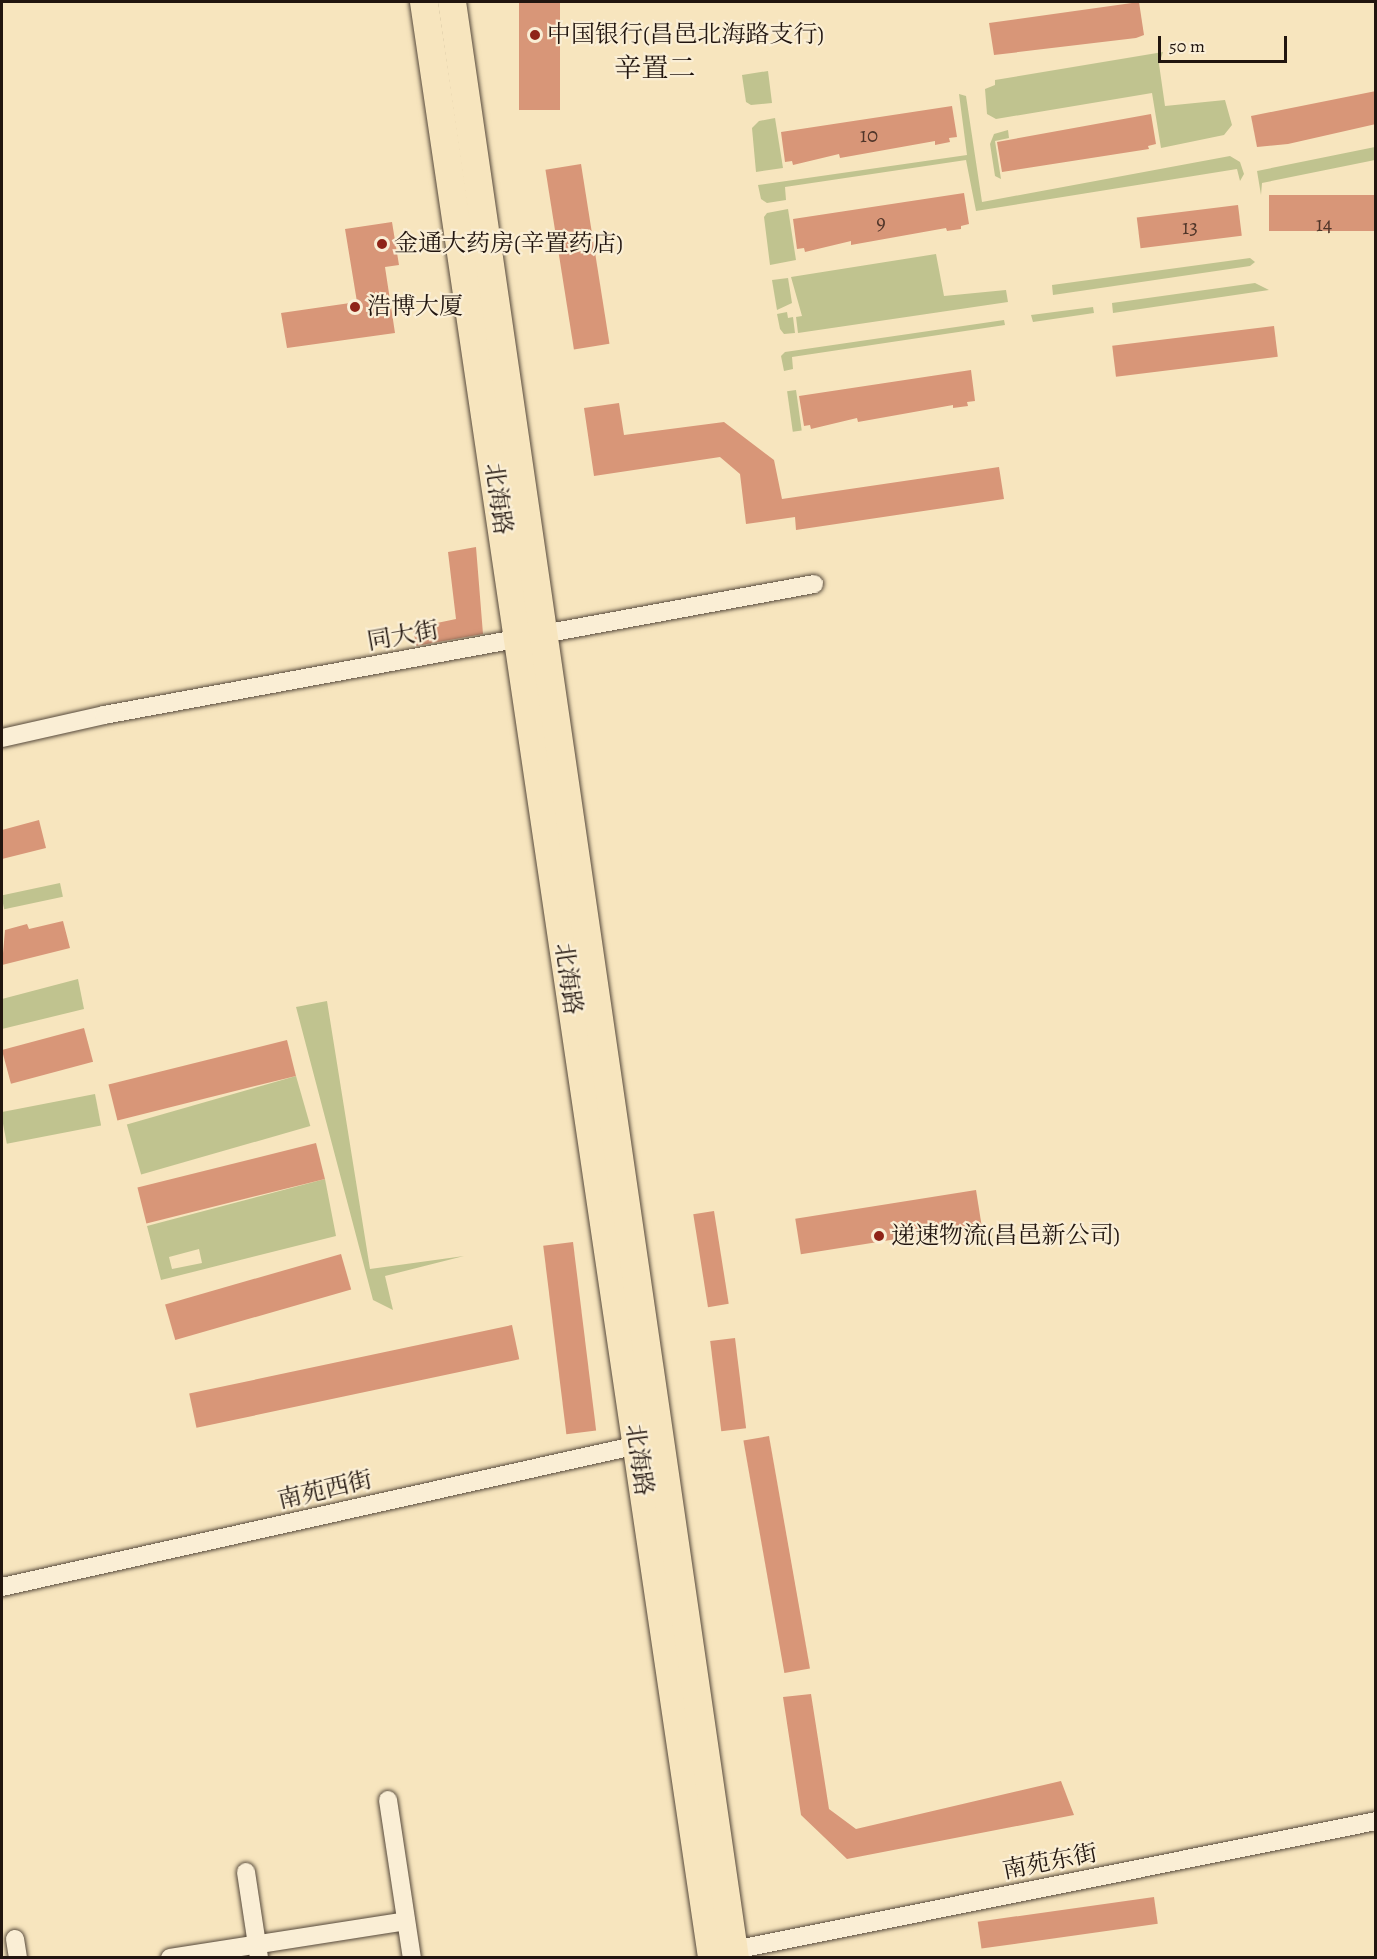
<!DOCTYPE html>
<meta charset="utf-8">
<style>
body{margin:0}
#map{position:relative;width:1377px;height:1959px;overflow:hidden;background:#f7e5be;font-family:Alegreya,"Noto Serif SC",serif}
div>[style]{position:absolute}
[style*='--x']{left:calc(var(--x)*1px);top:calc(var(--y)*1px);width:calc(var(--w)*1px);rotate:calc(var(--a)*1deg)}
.green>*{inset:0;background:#c0c38f;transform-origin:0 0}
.building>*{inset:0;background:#d89678;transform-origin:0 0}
.roads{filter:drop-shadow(0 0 2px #56493b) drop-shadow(0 0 2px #56493b)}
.minor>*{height:18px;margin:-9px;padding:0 9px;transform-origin:9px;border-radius:9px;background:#faeed5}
.primary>*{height:28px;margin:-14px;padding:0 14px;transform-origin:14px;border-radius:14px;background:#f7e5be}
.dots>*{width:16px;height:16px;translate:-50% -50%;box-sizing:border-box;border:3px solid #faeed5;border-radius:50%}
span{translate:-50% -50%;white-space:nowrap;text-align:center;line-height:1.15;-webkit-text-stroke:4.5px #faeed5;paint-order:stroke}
.number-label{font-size:21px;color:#4f3529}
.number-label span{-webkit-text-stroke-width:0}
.poi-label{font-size:24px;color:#21150f}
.left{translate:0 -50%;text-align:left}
.street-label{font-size:24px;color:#21150f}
.quarter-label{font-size:27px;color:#21150f}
.frame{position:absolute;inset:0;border:3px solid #21150f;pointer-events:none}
.scale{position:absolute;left:1158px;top:36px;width:129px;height:27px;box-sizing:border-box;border:3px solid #21150f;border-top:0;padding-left:8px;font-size:18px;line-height:21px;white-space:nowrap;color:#21150f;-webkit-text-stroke:4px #faeed5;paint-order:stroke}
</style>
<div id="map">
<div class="green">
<div style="clip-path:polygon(1163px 52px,1159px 64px,1165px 106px,1225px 100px,1232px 125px,1224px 135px,1161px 148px,1152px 93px,996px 119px,987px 114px,985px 89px,995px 85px,995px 80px)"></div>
<div style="clip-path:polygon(768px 71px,772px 103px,751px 105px,746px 102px,742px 75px)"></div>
<div style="clip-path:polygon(959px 94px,966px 96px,982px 202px,1230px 156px,1240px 162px,1244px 174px,1240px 181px,1237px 169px,976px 211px,966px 160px,785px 187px,786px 200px,767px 203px,761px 199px,758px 185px,967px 155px)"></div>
<div style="clip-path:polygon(775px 118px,783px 168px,756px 172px,752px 128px,759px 121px)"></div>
<div style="clip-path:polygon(1008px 130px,1009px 138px,995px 141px,1001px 179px,995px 176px,990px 144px,994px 134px)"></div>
<div style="clip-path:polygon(1375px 147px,1375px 160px,1262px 183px,1261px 195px,1257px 171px)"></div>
<div style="clip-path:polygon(788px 209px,796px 260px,770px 265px,764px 217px,767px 213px)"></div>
<div style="clip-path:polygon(936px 254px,944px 296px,1006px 290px,1008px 302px,798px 333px,796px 317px,802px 316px,791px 277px)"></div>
<div style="clip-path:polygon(1250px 258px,1255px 262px,1250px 266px,1053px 295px,1052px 285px)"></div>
<div style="clip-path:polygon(788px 278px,792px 303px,777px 310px,772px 280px)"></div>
<div style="clip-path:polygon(1255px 283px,1269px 290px,1113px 313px,1112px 303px)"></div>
<div style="clip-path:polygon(1093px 307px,1094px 313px,1033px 322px,1031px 315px)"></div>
<div style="clip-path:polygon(787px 312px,788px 318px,793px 317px,795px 333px,784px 334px,780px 329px,777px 314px)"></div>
<div style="clip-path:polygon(1004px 320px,1005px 325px,792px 357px,793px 369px,784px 371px,781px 356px,785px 352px)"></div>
<div style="left:796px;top:390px;width:41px;height:9px;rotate:82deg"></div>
<div style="left:60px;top:883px;width:14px;height:60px;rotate:78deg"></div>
<div style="clip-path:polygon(78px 979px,84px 1009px,2px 1029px,2px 999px)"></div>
<div style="clip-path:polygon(327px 1001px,370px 1269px,464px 1256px,385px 1276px,393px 1310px,373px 1300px,296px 1007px)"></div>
<div style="left:296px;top:1076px;width:52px;height:176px;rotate:74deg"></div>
<div style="left:95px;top:1094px;width:32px;height:96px;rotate:79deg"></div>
<div style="clip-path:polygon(evenodd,325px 1179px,336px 1236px,161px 1280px,147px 1226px,325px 1179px,199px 1249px,202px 1263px,172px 1269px,169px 1257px,199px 1249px)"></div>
</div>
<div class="building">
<div style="left:519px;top:2px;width:41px;height:108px"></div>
<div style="clip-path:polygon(1139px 2px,1144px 35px,1136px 38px,994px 55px,989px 23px)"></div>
<div style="clip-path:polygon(1376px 91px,1376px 124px,1288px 144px,1257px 147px,1251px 116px)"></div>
<div style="clip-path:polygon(952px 106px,957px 137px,949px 138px,950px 142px,935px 145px,935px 141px,840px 158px,839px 154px,793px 165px,792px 161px,785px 162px,781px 132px)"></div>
<div style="clip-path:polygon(1151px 114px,1156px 144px,1148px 146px,1149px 149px,1002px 172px,997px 142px)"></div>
<div style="left:581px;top:164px;width:182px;height:36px;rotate:81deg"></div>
<div style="clip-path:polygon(964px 193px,969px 224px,961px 226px,961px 229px,947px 231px,946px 228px,851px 245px,851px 241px,805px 252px,804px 248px,797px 249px,793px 219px)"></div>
<div style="left:1376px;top:195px;width:36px;height:107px;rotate:90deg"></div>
<div style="left:1238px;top:205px;width:31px;height:102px;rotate:83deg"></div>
<div style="clip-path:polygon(392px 222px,399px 265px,385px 267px,395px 333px,287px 348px,281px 313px,357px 302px,345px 229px)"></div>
<div style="left:1274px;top:326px;width:31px;height:163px;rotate:83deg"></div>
<div style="clip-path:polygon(971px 370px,975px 401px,967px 402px,968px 406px,953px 408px,953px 405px,858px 422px,857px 418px,811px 429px,810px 425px,804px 426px,799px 396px)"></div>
<div style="clip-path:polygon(619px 403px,624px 435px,724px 422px,774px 460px,782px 499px,999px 467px,1004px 499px,796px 530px,795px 517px,746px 524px,740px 474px,720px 457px,594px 476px,584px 408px)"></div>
<div style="clip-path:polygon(476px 547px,483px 634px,416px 646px,413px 628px,456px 619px,448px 552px)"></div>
<div style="clip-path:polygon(39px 820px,46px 848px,2px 859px,2px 830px)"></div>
<div style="clip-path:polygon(63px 921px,70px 948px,2px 965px,5px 930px,27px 924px,29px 929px)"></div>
<div style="left:84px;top:1028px;width:35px;height:85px;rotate:75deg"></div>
<div style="left:287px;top:1040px;width:37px;height:184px;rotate:76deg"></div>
<div style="left:316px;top:1143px;width:37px;height:184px;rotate:76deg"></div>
<div style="left:976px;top:1190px;width:36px;height:183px;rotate:81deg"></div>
<div style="left:714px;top:1211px;width:94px;height:21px;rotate:81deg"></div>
<div style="left:573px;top:1242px;width:190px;height:30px;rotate:83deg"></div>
<div style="left:341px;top:1254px;width:37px;height:183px;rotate:74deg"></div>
<div style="left:512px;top:1325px;width:35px;height:330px;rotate:78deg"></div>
<div style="left:735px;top:1338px;width:91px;height:25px;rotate:83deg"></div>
<div style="left:769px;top:1436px;width:236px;height:26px;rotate:80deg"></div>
<div style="clip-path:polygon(811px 1694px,829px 1809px,856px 1829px,1061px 1781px,1074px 1815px,847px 1859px,801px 1815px,783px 1697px)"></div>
<div style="left:1154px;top:1897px;width:27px;height:178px;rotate:82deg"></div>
</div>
<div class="roads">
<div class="minor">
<div style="--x:2;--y:738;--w:105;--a:-12.7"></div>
<div style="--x:104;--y:715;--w:722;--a:-10.45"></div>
<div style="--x:2;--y:1587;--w:661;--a:-12.59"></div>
<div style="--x:388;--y:1800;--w:160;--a:81.4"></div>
<div style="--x:246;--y:1872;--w:87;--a:81.4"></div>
<div style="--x:15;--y:1939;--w:19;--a:81"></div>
<div style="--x:734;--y:1950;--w:655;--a:-11.36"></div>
<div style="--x:170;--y:1958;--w:239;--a:-8.9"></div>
</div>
<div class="primary">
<div style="--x:424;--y:2;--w:1977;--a:81.62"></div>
<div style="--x:452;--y:2;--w:1976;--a:81.77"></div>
</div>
</div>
<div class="dots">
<div style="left:535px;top:35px;background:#8f2418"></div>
<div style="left:382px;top:244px;background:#8f2418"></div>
<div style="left:355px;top:307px;background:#8f2418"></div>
<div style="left:879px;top:1236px;background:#8f2418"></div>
</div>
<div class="number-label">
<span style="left:869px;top:135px">10</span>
<span style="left:881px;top:222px">9</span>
<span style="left:1324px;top:224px">14</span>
<span style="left:1190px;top:227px">13</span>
</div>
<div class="poi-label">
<span class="left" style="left:547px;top:35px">中国银行(昌邑北海路支行)</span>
<span class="left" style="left:394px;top:244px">金通大药房(辛置药店)</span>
<span class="left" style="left:367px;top:307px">浩博大厦</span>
<span class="left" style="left:891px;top:1236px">递速物流(昌邑新公司)</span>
</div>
<div class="street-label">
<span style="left:498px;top:499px;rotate:82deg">北海路</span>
<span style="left:403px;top:636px;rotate:-10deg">同大街</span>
<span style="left:568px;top:979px;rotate:82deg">北海路</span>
<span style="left:639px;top:1460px;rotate:82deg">北海路</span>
<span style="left:325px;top:1490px;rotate:-13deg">南苑西街</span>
<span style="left:1050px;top:1862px;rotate:-11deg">南苑东街</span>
</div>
<div class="quarter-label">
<span style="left:655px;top:69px">辛置二</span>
</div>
<div class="frame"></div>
<div class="scale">50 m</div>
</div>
